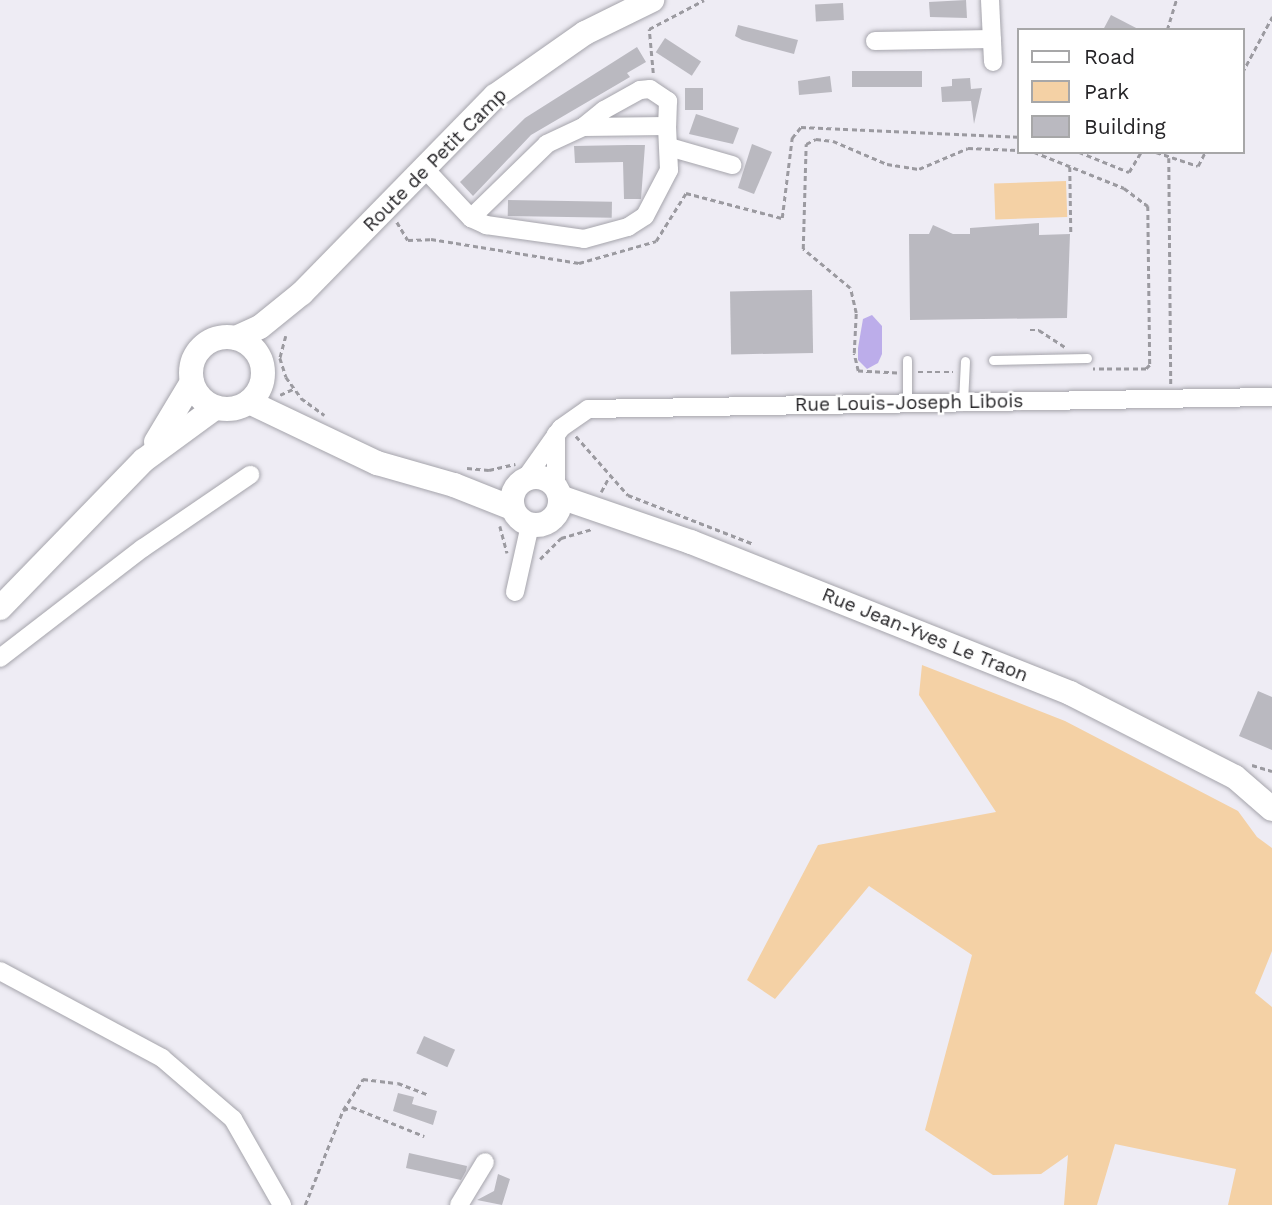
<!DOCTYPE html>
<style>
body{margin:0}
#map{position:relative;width:1272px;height:1205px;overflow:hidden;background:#eeecf4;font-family:"Work Sans",sans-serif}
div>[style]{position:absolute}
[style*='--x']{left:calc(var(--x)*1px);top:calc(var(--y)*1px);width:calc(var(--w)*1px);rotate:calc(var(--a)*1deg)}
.green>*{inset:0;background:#f4d1a5;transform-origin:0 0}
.water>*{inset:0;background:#bcadea}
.building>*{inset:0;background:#bab9c0;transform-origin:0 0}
.path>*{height:2.5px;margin-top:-1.25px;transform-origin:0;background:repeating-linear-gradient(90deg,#9b9aa0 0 5px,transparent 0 8.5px)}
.roads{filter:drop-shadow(0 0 2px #a5a4ab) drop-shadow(0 0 2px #a5a4ab)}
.lane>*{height:9px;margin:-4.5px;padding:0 4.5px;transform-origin:4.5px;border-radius:4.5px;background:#fff}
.street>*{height:18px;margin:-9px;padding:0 9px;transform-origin:9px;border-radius:9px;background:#fff}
.secondary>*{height:24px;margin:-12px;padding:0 12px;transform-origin:12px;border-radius:12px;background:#fff}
.secondary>.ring{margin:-12px;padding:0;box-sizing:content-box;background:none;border:24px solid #fff;border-radius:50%}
span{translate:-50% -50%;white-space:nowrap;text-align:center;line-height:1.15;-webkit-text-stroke:5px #fff;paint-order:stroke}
.street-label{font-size:19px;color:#242326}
.legend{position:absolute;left:1017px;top:28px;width:228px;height:126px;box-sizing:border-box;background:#fff;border:2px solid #a7a7a8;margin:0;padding:9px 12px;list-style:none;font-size:21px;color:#242326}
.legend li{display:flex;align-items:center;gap:14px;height:35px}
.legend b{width:35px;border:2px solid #a7a7a8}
</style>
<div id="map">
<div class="green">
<div style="left:1066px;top:181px;width:36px;height:72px;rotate:88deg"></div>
<div style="clip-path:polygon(922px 665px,1065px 721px,1238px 811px,1257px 837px,1272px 848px,1272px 951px,1255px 993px,1272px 1007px,1272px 1205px,1228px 1205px,1236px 1169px,1115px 1144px,1097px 1205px,1064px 1205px,1068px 1155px,1041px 1174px,993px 1175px,925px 1130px,972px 955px,869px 886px,775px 999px,747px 980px,818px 845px,996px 812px,919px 695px)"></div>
</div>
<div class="water">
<div style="clip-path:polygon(872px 315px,882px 326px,882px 354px,878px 363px,867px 369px,858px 360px,858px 348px,863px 319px)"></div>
</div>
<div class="building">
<div style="clip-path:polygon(966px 0,967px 18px,930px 17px,929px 2px)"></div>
<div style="left:843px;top:3px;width:17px;height:28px;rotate:87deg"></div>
<div style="clip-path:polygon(1111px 15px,1140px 30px,1103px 30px)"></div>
<div style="clip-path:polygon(738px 25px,798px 40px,794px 54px,742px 40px,735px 36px)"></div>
<div style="left:665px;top:38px;width:43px;height:17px;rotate:33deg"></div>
<div style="clip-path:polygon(637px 47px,646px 62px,627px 73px,630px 77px,531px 135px,473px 196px,460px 182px,525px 118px)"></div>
<div style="left:922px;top:71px;width:16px;height:70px;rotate:90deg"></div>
<div style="clip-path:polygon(830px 76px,832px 92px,799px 95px,798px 81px)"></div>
<div style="clip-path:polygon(970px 78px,971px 89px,982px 88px,974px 124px,971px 101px,942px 102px,941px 87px,952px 86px,952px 79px)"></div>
<div style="left:703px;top:88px;width:22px;height:18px;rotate:90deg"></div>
<div style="clip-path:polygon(696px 114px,739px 128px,733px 144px,689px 134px)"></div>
<div style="clip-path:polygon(752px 144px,772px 152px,754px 194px,738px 188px)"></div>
<div style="clip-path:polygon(628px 145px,645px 145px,641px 199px,624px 199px,623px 162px,575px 163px,574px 146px)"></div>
<div style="left:508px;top:200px;width:104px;height:16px;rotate:1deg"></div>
<div style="clip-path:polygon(1039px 223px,1039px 235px,1070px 234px,1067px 318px,910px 320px,909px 234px,929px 234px,933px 225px,953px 234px,970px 234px,970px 228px)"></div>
<div style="left:812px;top:290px;width:63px;height:82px;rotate:89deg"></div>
<div style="clip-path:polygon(1258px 691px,1272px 697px,1272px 750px,1239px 736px)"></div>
<div style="left:424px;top:1036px;width:34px;height:19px;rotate:24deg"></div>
<div style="clip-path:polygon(398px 1093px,414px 1097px,412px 1104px,437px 1111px,433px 1125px,393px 1111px)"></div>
<div style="clip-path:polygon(409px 1153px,467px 1166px,466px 1171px,461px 1180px,406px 1168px)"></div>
<div style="clip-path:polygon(498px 1174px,510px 1179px,502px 1205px,477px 1200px,494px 1191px)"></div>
</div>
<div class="path">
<div style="--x:1167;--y:30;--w:31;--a:-73"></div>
<div style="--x:653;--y:73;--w:44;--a:-95.2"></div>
<div style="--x:649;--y:29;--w:62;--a:-27.8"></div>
<div style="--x:1242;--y:73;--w:64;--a:-61.8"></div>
<div style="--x:1034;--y:152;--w:97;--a:21.8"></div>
<div style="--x:1124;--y:188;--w:30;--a:37"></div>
<div style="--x:1148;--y:206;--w:159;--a:89.3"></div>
<div style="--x:1150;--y:365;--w:6;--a:135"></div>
<div style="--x:1146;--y:369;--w:53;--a:180"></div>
<div style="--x:1079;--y:152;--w:54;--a:21.8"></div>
<div style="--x:1129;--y:172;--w:23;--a:-59"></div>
<div style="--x:1156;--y:152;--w:44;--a:18.4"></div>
<div style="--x:1198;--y:166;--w:16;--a:-63"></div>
<div style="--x:1169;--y:158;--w:227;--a:89.5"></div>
<div style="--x:1070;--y:167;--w:65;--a:89.1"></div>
<div style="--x:397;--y:222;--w:21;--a:59"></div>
<div style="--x:408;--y:240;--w:23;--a:-2"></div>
<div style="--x:431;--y:239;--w:150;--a:9.2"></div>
<div style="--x:579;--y:263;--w:80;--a:-15.9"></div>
<div style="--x:656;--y:241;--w:57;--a:-58"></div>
<div style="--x:686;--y:193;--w:99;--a:14.6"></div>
<div style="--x:782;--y:218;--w:81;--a:-82.9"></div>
<div style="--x:792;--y:138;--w:14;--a:-51"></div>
<div style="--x:801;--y:127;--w:217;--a:2.6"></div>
<div style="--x:1030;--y:330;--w:9;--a:0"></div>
<div style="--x:1039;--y:330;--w:33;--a:33"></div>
<div style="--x:286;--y:336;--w:23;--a:105"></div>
<div style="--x:280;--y:358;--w:20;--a:72"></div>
<div style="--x:286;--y:377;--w:26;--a:54"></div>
<div style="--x:301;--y:398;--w:29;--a:36"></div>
<div style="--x:918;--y:372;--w:35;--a:0"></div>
<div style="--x:897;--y:373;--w:39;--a:-177"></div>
<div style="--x:858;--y:371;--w:18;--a:-103"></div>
<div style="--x:854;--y:353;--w:40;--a:-87.1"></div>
<div style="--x:856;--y:313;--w:26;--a:-103"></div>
<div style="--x:850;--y:288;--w:61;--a:-140.3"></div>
<div style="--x:803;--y:249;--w:105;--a:-88.4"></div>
<div style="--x:806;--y:144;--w:11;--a:-27"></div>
<div style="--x:816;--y:139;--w:17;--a:7"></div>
<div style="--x:833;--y:141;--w:59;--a:23.1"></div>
<div style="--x:887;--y:164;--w:32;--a:9"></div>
<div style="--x:919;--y:169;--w:53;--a:-23.2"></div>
<div style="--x:968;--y:148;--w:50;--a:2.3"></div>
<div style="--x:280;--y:395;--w:14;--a:-25"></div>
<div style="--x:576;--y:436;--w:79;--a:48.6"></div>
<div style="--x:628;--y:495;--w:135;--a:21.3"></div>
<div style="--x:467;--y:468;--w:22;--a:5"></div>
<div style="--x:489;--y:470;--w:27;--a:-13"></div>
<div style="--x:601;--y:492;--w:17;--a:-62"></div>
<div style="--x:500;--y:526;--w:28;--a:75"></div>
<div style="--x:540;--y:559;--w:30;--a:-45"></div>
<div style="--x:561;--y:538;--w:32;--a:-16"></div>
<div style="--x:1252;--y:765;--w:21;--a:17"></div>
<div style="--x:343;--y:1110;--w:37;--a:-57"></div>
<div style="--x:363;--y:1079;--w:35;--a:7"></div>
<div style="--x:398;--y:1083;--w:31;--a:21"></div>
<div style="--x:305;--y:1205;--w:102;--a:-68.2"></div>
<div style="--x:343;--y:1110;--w:9;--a:-18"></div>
<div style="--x:352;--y:1107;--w:78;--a:21.9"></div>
</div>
<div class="roads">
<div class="lane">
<div style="--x:993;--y:360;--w:94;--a:-1.2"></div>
<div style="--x:963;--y:402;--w:41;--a:-87.2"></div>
<div style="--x:907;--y:403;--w:43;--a:-90"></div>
</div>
<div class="street">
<div style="--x:990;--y:0;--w:62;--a:87.2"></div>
<div style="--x:875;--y:41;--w:117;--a:-1"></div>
<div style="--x:583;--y:127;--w:27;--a:-39"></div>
<div style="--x:604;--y:110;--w:41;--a:-29.1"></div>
<div style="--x:640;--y:90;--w:10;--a:-6"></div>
<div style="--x:650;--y:89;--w:22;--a:34"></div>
<div style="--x:668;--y:101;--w:25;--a:92"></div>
<div style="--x:669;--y:147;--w:66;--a:15.9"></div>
<div style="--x:424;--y:168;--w:69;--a:46.8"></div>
<div style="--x:471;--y:218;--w:17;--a:25"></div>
<div style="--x:486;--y:225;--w:99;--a:8.1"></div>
<div style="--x:584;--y:239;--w:46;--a:-15.3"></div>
<div style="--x:628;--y:227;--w:20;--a:-33"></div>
<div style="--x:645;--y:216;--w:52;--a:-62.4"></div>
<div style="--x:669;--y:170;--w:44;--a:-92.6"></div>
<div style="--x:667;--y:126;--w:84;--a:179.3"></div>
<div style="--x:583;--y:127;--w:40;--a:155"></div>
<div style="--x:547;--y:144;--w:106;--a:135.8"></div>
<div style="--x:525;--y:479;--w:62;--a:-54.8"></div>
<div style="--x:561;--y:428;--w:33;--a:-35"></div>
<div style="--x:588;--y:409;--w:684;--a:-1.01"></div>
<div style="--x:556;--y:487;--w:53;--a:-90"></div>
<div style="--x:515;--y:592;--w:69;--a:-77.4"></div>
<div style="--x:0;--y:658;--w:180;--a:-37.6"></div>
<div style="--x:143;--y:548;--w:130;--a:-34.3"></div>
<div style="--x:0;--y:971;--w:184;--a:28.2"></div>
<div style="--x:162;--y:1058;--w:94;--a:40.7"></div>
<div style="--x:233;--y:1119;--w:99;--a:60.3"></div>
<div style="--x:459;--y:1205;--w:50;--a:-58.8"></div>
</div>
<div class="secondary">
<div class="ring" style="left:191px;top:337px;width:48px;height:48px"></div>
<div style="--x:236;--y:338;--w:26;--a:-25"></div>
<div style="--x:260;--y:327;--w:54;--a:-39"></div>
<div style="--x:302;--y:293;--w:276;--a:-45.6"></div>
<div style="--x:495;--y:96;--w:110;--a:-35"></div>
<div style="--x:585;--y:33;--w:75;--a:-26.2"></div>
<div style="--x:249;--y:402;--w:142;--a:25.5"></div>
<div style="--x:377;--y:463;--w:80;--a:15.9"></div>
<div style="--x:454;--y:485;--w:62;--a:21.6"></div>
<div style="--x:156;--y:442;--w:70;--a:-59"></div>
<div class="ring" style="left:512px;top:477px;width:24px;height:24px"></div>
<div style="--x:560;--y:497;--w:139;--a:19"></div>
<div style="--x:691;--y:542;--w:408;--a:21.7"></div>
<div style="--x:1070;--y:693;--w:185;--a:27"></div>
<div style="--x:1235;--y:777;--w:49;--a:40.9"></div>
<div style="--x:0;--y:608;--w:206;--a:-45.8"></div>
<div style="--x:144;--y:460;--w:88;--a:-36.2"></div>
</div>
</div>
<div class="street-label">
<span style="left:435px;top:160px;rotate:-45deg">Route de Petit Camp</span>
<span style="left:909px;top:403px;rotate:-1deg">Rue Louis-Joseph Libois</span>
<span style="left:925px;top:635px;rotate:22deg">Rue Jean-Yves Le Traon</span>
</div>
<ul class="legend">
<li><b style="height:9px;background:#fff"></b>Road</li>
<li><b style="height:19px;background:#f4d1a5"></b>Park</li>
<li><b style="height:19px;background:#bab9c0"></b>Building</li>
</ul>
</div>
